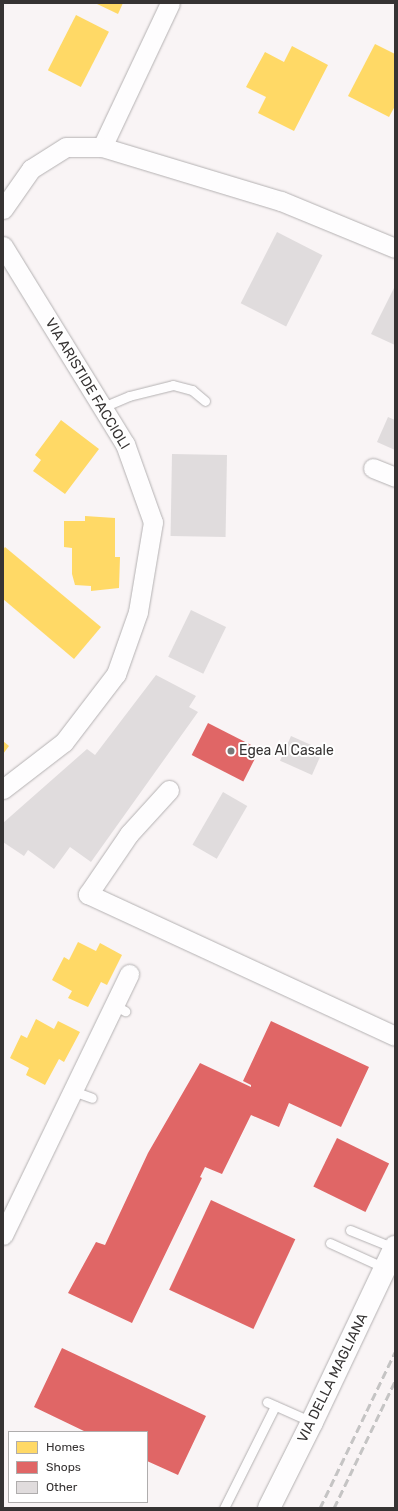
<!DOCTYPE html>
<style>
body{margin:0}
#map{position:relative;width:398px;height:1511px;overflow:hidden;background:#f9f4f5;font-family:Rubik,sans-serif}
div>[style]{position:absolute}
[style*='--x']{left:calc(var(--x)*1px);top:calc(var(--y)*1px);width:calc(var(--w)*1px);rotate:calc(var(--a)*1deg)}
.homes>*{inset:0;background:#ffd966;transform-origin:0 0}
.shops>*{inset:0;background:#e06666;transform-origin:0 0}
.building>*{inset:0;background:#e0dcdd;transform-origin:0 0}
.roads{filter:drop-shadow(0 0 1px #b4b1b2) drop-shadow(0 0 1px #b4b1b2)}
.service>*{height:9px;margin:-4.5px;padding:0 4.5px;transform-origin:4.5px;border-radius:4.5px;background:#fefdfe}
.minor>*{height:19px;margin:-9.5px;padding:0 9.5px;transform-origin:9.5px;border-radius:9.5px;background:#fefdfe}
.secondary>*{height:22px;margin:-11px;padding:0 11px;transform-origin:11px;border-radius:11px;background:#fefdfe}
.rail>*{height:3px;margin-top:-1.5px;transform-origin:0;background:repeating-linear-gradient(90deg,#c5c4c4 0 8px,transparent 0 12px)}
.dots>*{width:11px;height:11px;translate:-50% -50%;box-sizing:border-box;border:2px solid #fff;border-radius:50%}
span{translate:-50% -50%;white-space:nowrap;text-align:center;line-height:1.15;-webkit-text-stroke:4px #fff;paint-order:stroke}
.street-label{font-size:14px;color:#363333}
.poi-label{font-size:14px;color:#363333}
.left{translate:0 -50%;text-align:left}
.frame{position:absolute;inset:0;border:4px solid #363333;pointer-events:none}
.legend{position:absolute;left:8px;top:1431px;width:140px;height:72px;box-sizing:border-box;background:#fff;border:1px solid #afadad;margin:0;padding:5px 7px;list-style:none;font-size:12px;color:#363333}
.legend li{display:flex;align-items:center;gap:8px;height:20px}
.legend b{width:20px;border:1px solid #afadad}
</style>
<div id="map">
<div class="homes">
<div style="clip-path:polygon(95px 3px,123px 3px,118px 14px)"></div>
<div style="left:76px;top:15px;width:37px;height:62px;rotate:27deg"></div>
<div style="clip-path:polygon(375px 44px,395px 54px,395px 106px,389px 117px,348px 96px)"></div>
<div style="clip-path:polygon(292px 46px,328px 65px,294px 131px,258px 113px,266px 97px,246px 87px,265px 52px,284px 62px)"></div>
<div style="clip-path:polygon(61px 420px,99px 449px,65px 494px,33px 471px,41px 460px,35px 455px)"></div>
<div style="clip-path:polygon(85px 516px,115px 518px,115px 557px,120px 557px,119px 588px,91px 591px,91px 586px,75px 585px,72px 574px,72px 548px,64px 547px,64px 521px,85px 521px)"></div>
<div style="clip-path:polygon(5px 547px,101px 627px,74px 659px,3px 599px,3px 550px)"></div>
<div style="clip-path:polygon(3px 741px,9px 746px,3px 754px)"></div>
<div style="clip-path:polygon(78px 942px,96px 951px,100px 943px,122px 955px,107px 985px,101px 982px,88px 1007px,68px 998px,72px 991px,52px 980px,64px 957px,69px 960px)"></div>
<div style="clip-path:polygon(36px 1019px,54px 1029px,58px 1021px,80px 1032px,64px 1062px,59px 1059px,45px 1085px,26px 1075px,29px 1068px,10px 1058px,21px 1035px,27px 1038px)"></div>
</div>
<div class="shops">
<div style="left:208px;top:723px;width:58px;height:36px;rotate:27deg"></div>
<div style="clip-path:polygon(271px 1021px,369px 1067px,341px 1127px,289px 1103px,279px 1127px,251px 1115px,222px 1174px,205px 1167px,200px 1177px,202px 1178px,132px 1323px,68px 1293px,96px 1242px,105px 1245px,148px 1153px,200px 1063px,251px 1087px,251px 1085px,243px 1081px)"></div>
<div style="left:337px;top:1138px;width:58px;height:54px;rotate:26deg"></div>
<div style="left:211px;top:1200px;width:93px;height:99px;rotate:25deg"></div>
<div style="clip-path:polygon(62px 1348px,206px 1416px,178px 1475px,147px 1461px,147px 1432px,86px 1432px,34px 1407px)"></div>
</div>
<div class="building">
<div style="left:277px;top:232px;width:51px;height:80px;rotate:27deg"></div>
<div style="clip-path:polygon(394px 288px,395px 289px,395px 345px,371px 334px)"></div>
<div style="clip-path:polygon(388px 417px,395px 420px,395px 450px,377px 442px)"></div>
<div style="left:172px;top:454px;width:55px;height:82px;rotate:1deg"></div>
<div style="left:191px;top:610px;width:39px;height:52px;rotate:26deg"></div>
<div style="clip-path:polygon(156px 675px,196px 696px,189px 707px,198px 712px,91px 862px,70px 847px,54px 869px,28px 850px,24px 856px,3px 842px,3px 823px,87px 749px,95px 755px)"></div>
<div style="left:291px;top:736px;width:35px;height:27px;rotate:24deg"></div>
<div style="left:223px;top:792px;width:28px;height:61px;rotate:30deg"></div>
</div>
<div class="roads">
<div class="service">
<div style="--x:103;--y:407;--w:28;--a:-23"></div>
<div style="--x:129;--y:396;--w:45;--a:-14"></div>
<div style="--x:173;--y:385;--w:20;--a:15"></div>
<div style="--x:192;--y:390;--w:17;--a:40"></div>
<div style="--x:114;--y:1005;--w:13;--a:29"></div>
<div style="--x:73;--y:1091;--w:20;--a:20"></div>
<div style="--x:350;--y:1230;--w:48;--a:22.2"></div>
<div style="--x:330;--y:1243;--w:60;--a:24.4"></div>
<div style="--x:267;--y:1402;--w:49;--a:24"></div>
<div style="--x:224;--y:1508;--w:114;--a:-63.4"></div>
</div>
<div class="minor">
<div style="--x:102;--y:147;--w:159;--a:-64.7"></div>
<div style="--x:3;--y:209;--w:49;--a:-55"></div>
<div style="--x:31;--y:169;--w:41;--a:-32.2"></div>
<div style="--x:66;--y:147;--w:36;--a:0"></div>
<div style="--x:102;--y:147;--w:187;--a:16.8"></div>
<div style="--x:281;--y:201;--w:123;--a:22.4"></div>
<div style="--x:3;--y:246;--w:233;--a:58.4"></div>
<div style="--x:125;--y:444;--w:83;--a:70.3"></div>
<div style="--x:153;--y:522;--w:91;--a:99.5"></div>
<div style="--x:138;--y:612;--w:66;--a:109.5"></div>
<div style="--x:116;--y:674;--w:86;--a:127.4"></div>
<div style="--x:64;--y:742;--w:77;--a:142.4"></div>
<div style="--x:373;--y:468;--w:24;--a:22"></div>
<div style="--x:169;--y:790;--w:59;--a:132.3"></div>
<div style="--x:129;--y:834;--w:73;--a:124.3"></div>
<div style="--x:88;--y:894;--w:338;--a:24.8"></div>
<div style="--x:3;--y:1235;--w:290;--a:-64.2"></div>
</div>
<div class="secondary">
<div style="--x:269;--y:1508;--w:96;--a:-63.4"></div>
<div style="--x:312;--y:1422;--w:194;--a:-64.6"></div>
</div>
</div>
<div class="rail">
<div style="--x:320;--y:1508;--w:173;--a:-64.3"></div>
<div style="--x:334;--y:1508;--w:141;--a:-64.3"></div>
</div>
<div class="dots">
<div style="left:231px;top:751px;background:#7a7777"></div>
</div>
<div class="street-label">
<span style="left:87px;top:384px;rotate:59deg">VIA ARISTIDE FACCIOLI</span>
<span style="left:333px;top:1378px;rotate:-64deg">VIA DELLA MAGLIANA</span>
</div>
<div class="poi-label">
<span class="left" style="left:239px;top:751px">Egea Al Casale</span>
</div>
<div class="frame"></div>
<ul class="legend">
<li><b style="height:11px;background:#ffd966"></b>Homes</li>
<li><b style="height:11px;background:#e06666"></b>Shops</li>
<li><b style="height:11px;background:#e0dcdd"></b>Other</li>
</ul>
</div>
